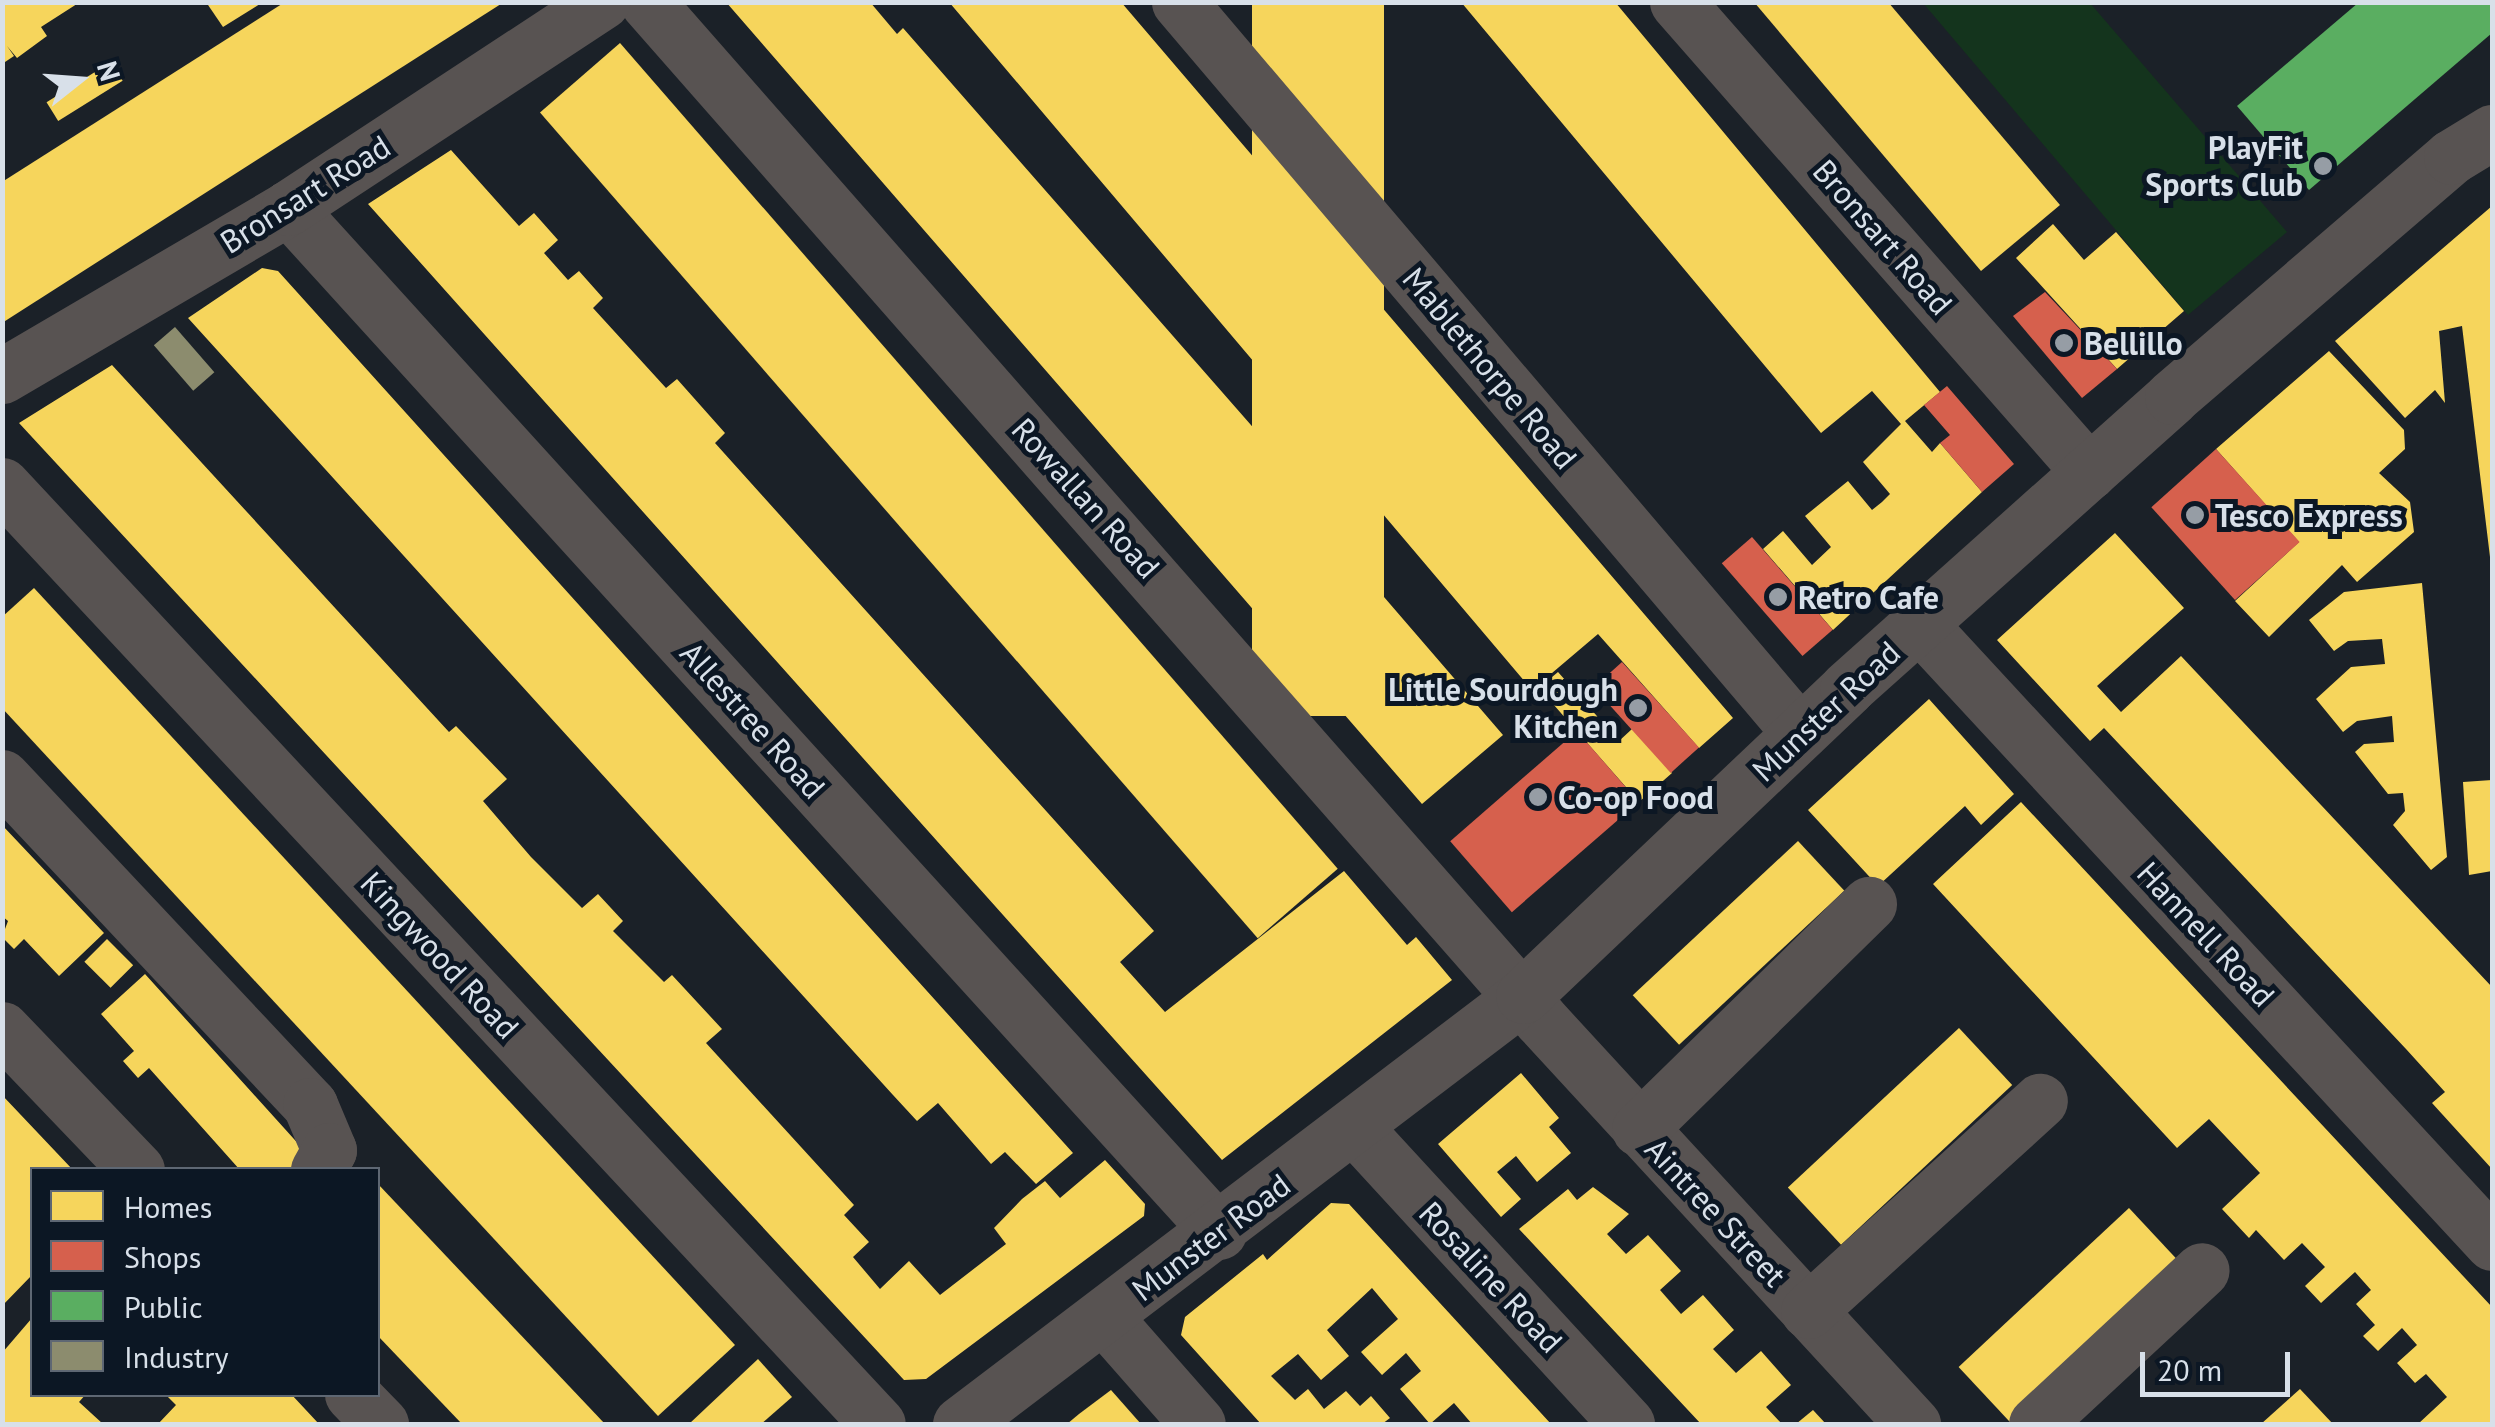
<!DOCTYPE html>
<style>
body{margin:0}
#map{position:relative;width:2495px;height:1427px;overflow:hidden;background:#1b2128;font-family:"PT Sans",sans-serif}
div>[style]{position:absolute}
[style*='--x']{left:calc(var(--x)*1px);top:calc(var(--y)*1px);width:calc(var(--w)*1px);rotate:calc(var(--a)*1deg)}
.green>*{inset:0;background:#14341d}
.homes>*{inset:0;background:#f6d55c;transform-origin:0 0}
.shops>*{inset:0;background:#d6604d;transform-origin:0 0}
.public>*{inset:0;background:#5aae61}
.industry>*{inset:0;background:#8c8c6e;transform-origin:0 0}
.minor>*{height:55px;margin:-27.5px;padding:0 27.5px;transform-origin:27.5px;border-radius:27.5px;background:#585352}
.dots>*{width:28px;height:28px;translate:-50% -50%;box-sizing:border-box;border:5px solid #0c1724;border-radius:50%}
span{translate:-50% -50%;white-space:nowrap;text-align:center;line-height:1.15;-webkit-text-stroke:10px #0c1724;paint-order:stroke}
.poi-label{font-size:32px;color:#d8e0e9;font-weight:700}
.right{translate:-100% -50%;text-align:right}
.left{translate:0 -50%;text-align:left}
.street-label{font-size:32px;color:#d8e0e9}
.frame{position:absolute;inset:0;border:5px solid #d8e0e9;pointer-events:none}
.legend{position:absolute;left:30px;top:1167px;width:350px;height:230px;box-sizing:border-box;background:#0c1724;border:2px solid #5e6773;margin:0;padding:12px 18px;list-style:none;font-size:30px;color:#d8e0e9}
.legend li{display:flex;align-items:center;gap:20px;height:50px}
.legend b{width:50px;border:2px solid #5e6773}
.north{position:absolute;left:30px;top:30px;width:100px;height:100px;-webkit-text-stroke:8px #0c1724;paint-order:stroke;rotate:73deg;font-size:28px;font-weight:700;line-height:40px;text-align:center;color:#d8e0e9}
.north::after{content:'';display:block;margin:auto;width:35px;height:45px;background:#d8e0e9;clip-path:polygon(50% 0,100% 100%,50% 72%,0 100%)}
.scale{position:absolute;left:2140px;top:1352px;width:150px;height:45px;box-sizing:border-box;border:5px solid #d8e0e9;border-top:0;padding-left:12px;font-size:30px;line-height:35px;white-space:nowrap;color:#d8e0e9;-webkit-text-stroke:8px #0c1724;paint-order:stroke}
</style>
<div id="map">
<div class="green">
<div style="clip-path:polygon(1923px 3px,2090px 3px,2287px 232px,2188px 315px)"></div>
</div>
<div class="homes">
<div style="clip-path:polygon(2px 2px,80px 2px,41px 27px,47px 36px,17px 58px,7px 46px,14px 56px,2px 64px)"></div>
<div style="clip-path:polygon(206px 2px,263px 2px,223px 27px)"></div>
<div style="clip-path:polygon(285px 2px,504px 2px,2px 323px,2px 182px)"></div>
<div style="clip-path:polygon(726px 2px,870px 2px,897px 34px,903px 28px,1294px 474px,1318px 502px,1309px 510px,1503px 735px,1422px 804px)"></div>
<div style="clip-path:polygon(949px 2px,1121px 2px,1733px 718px,1699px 748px,1598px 634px,1532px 690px)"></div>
<div style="left:1252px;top:2px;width:132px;height:714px"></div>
<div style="clip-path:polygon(1461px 2px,1615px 2px,1940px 392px,1905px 421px,1932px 452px,1940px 443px,1982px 492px,1833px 630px,1763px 549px,1783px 531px,1812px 565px,1831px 547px,1805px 516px,1848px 481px,1872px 510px,1882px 502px,1890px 494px,1863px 462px,1901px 424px,1872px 391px,1821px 433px)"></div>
<div style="clip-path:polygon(1754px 2px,1888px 2px,2060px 205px,1981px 271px)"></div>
<div style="left:620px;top:43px;width:1094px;height:106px;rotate:49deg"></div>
<div style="left:111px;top:62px;width:22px;height:76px;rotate:58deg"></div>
<div style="clip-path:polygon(451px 150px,519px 226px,534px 213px,558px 240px,544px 253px,568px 280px,579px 271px,603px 298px,593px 308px,666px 388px,677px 379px,725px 433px,715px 443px,1154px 931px,1120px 962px,1165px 1012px,1344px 871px,1407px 945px,1416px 937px,1452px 980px,1222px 1160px,368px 204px)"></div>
<div style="clip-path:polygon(2492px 206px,2492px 557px,2490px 557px,2462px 326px,2439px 331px,2445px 403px,2435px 390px,2405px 418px,2335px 341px)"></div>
<div style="clip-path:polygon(2053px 224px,2084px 260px,2116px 232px,2184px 311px,2117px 369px,2016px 258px)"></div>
<div style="clip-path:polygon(262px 268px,278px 271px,1073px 1153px,1036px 1184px,1005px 1152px,991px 1164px,938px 1103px,917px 1121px,893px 1095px,188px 318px)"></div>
<div style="clip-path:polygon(2329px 351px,2404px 430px,2405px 449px,2379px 473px,2410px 502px,2414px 532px,2357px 582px,2342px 565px,2269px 637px,2235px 601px,2299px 542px,2216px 449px)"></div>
<div style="clip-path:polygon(112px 365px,449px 732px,456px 726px,507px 779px,483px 801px,531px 857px,582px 908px,598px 894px,623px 921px,613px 931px,664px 982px,672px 975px,722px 1029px,706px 1043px,854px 1205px,844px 1215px,869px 1242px,853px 1257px,880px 1289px,909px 1261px,940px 1295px,1006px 1244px,994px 1228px,1022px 1199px,1045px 1181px,1060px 1198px,1105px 1160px,1145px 1204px,1144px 1216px,926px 1379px,904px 1380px,19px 423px)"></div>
<div style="clip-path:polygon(2115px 533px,2184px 608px,2097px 686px,2121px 712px,2181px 656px,2492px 987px,2492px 1169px,2432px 1103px,2445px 1092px,2406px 1049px,2104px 728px,2090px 741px,1997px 640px)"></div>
<div style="clip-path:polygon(2422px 583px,2447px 857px,2431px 870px,2393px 825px,2405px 811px,2403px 793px,2388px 794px,2355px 752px,2364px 744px,2394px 742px,2392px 716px,2357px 721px,2343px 732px,2316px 699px,2351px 667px,2385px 664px,2382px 639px,2348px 641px,2334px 651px,2309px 620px,2344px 592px)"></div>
<div style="clip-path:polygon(34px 588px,735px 1345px,658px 1416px,2px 708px,2px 617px)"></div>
<div style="clip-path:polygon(1558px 672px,1619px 741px,1632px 729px,1672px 773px,1639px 802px,1539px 688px)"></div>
<div style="clip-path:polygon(1929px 699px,2014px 794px,1981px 825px,1965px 806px,1878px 886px,1808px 810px)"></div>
<div style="clip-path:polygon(2492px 780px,2492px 871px,2469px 875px,2463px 782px)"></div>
<div style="clip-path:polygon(2021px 802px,2492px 1307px,2492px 1424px,2418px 1424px,2447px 1397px,2426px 1374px,2415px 1383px,2397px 1363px,2417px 1345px,2402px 1328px,2378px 1351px,2363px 1336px,2375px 1325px,2356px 1304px,2371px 1290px,2355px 1272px,2321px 1303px,2305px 1286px,2325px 1267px,2302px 1243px,2284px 1260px,2256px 1230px,2249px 1238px,2222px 1209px,2260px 1173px,2209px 1119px,2177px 1148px,1933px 884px)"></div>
<div style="clip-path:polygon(2px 825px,104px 933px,59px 976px,24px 939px,14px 949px,2px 937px,8px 921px,2px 916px)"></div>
<div style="left:1798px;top:841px;width:68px;height:226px;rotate:47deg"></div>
<div style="left:107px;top:939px;width:37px;height:32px;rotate:45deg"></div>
<div style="clip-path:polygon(145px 974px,312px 1159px,300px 1170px,240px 1170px,149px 1068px,138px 1078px,123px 1061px,134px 1051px,101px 1014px)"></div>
<div style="left:1959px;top:1028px;width:78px;height:234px;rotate:47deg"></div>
<div style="clip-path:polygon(1521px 1073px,1559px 1118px,1549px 1127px,1571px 1153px,1537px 1182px,1516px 1156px,1497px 1172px,1521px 1199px,1501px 1217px,1438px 1144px)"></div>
<div style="clip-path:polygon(2px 1095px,73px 1170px,32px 1170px,32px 1275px,2px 1306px)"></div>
<div style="clip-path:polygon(378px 1184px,605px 1424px,462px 1424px,378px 1336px)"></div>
<div style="clip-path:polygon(1593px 1187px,1629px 1214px,1607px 1234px,1626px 1254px,1648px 1235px,1681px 1271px,1660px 1290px,1681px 1314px,1703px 1295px,1734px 1330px,1713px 1349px,1736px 1373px,1761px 1351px,1791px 1385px,1766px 1407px,1782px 1424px,1701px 1424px,1519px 1229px,1568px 1189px,1577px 1200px)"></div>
<div style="clip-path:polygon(1331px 1203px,1349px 1204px,1551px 1424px,1472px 1424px,1454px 1403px,1430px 1424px,1400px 1389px,1421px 1371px,1406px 1353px,1382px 1375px,1361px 1352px,1398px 1319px,1372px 1288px,1327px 1330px,1349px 1356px,1321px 1380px,1298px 1354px,1271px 1376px,1295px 1400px,1308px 1389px,1324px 1409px,1346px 1391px,1360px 1406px,1371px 1396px,1390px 1418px,1382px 1424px,1261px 1424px,1181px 1335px,1185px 1317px,1263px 1254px,1267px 1260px)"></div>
<div style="left:2129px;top:1208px;width:77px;height:233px;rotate:47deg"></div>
<div style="clip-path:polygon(32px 1318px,32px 1394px,86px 1394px,79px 1402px,103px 1424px,2px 1424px,2px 1353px)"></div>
<div style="clip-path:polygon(758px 1359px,792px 1397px,761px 1424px,689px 1424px)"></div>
<div style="clip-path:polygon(2300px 1389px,2333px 1424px,2261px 1424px)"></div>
<div style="clip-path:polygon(1111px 1390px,1141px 1424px,1067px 1424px,1079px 1414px)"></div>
<div style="clip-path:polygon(165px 1394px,291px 1394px,319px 1424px,158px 1424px,176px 1405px)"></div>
<div style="clip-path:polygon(1813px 1410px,1826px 1424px,1796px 1424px)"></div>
</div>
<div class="shops">
<div style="clip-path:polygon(2045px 292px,2117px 369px,2082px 398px,2013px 316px)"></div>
<div style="clip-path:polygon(1947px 386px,2014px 464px,1982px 492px,1940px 443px,1950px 435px,1924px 405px)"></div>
<div style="left:2216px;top:449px;width:125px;height:87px;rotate:48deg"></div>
<div style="left:1752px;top:537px;width:123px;height:40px;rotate:49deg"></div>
<div style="left:1622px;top:662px;width:115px;height:38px;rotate:48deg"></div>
<div style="left:1577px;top:731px;width:94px;height:168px;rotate:49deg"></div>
</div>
<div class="public">
<div style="clip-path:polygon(2358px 3px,2492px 3px,2492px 33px,2309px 190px,2237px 106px)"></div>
</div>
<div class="industry">
<div style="left:175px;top:327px;width:60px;height:28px;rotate:49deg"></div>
</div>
<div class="minor">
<div style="--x:647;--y:2;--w:1353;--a:48.71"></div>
<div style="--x:1540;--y:1019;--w:551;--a:47.36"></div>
<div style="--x:1179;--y:2;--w:959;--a:49.65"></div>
<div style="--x:1677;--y:2;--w:625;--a:48.76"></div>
<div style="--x:288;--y:208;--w:1384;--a:47.72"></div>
<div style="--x:2;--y:376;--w:332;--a:-30.4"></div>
<div style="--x:288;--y:208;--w:376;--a:-33.3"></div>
<div style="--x:2;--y:485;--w:1284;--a:46.99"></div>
<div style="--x:1920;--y:625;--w:842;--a:47.21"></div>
<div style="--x:2;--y:777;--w:450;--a:46.8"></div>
<div style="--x:310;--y:1105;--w:49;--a:67.1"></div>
<div style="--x:329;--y:1150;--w:23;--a:119"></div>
<div style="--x:2;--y:1029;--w:195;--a:46.2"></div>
<div style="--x:1355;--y:1128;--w:402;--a:47.4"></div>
<div style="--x:1639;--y:1129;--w:322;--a:-44.4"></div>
<div style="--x:1808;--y:1311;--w:313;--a:-42.2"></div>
<div style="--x:1104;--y:1317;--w:142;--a:48.7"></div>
<div style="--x:352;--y:1394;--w:42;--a:46"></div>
<div style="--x:960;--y:1424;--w:707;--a:-37.24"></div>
<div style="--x:1523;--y:996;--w:447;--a:-43.5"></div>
<div style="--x:1847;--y:688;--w:436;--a:-41.8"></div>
<div style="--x:2172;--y:397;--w:368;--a:-40.7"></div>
<div style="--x:2451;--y:157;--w:48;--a:-31.4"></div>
<div style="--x:2036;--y:1424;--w:226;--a:-42.9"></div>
</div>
<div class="dots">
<div style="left:2323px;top:166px;background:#969da5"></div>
<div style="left:2064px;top:343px;background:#969da5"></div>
<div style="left:2195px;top:515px;background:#969da5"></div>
<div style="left:1778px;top:597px;background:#969da5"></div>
<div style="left:1638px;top:708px;background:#969da5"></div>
<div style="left:1538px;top:797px;background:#969da5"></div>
</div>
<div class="poi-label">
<span class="right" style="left:2303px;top:166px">PlayFit<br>Sports Club</span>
<span class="left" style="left:2084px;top:343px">Bellillo</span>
<span class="left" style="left:2215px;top:515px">Tesco Express</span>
<span class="left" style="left:1798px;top:597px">Retro Cafe</span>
<span class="right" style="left:1618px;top:708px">Little Sourdough<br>Kitchen</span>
<span class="left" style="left:1558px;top:797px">Co-op Food</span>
</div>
<div class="street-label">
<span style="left:305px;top:194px;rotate:-32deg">Bronsart Road</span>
<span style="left:1883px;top:237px;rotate:49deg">Bronsart Road</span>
<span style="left:1490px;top:368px;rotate:50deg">Mablethorpe Road</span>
<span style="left:1086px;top:498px;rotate:48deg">Rowallan Road</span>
<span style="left:1826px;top:711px;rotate:-43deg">Munster Road</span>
<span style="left:753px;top:720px;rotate:48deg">Allestree Road</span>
<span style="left:2206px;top:934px;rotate:47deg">Hannell Road</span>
<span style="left:440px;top:955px;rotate:47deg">Kingwood Road</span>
<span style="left:1716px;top:1212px;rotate:47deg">Aintree Street</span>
<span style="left:1211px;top:1237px;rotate:-37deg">Munster Road</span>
<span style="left:1491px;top:1277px;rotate:47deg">Rosaline Road</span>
</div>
<div class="frame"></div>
<ul class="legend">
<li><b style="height:28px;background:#f6d55c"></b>Homes</li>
<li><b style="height:28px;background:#d6604d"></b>Shops</li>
<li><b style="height:28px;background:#5aae61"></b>Public</li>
<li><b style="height:28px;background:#8c8c6e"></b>Industry</li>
</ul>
<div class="north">N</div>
<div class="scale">20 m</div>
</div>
